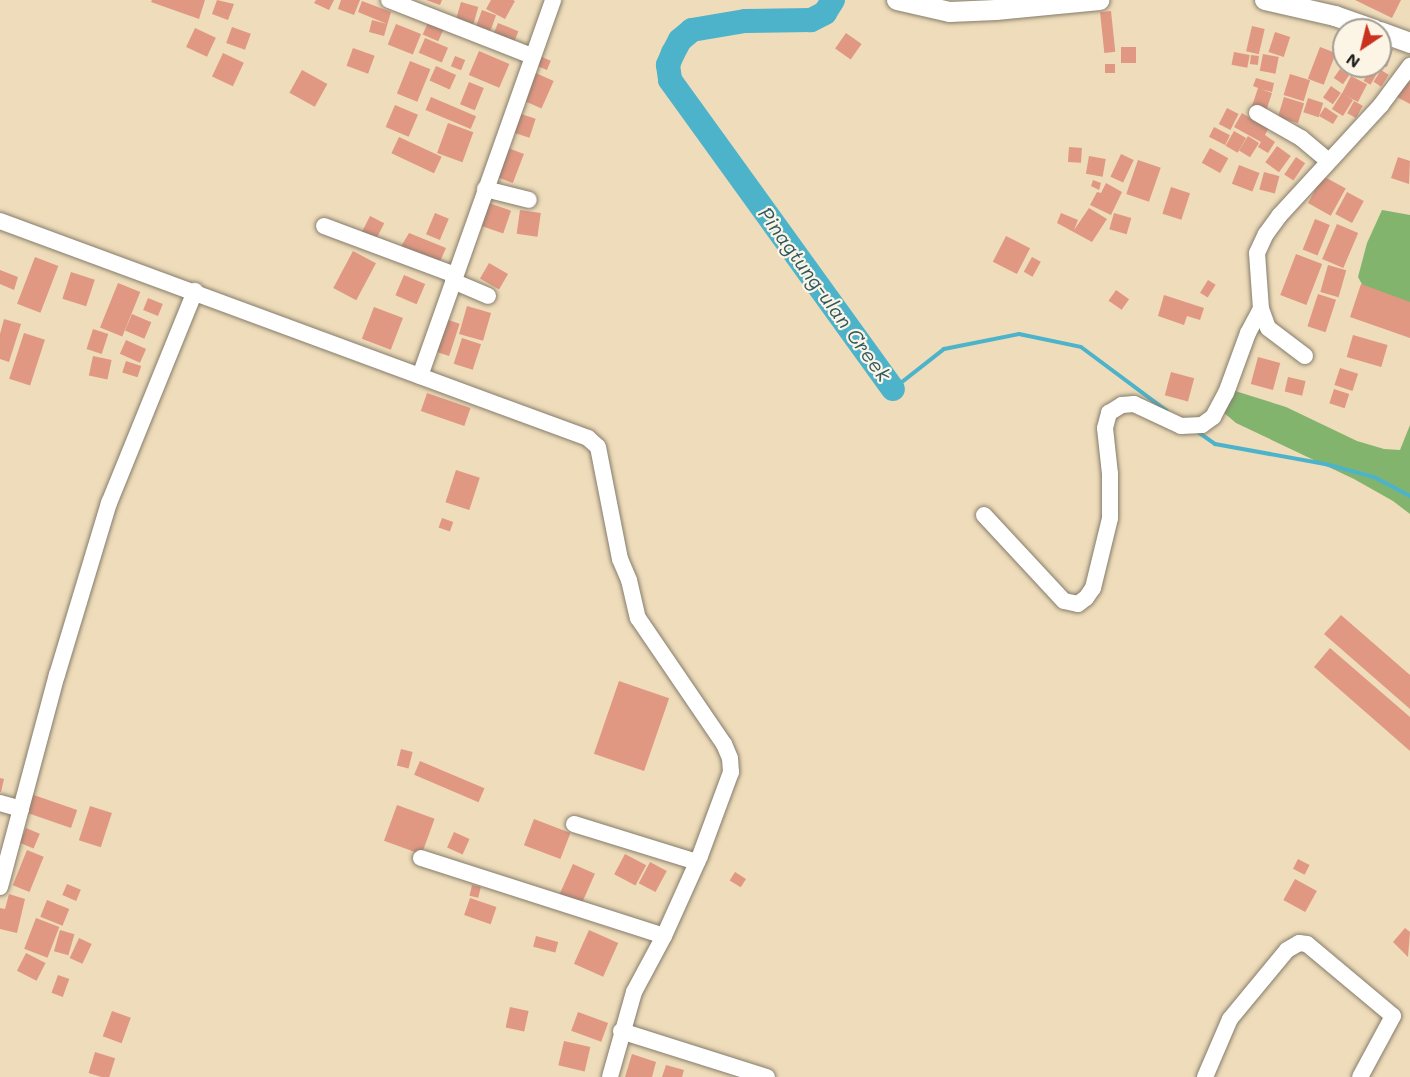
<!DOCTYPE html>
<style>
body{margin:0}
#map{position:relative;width:1410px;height:1077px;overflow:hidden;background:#eedcba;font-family:Mali,sans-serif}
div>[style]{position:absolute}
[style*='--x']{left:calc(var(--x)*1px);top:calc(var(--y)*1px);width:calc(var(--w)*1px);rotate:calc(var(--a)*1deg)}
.forest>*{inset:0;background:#82b46e}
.stream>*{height:4px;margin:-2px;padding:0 2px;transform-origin:2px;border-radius:2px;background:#4cb3ca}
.river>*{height:24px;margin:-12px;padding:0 12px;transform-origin:12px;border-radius:12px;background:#4cb3ca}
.building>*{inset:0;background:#e09883;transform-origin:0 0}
.roads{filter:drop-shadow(0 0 2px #857c6b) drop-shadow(0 0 2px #857c6b)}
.minor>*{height:16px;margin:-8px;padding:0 8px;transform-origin:8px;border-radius:8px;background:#fff}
.major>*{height:20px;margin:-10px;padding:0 10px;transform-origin:10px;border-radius:10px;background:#fff}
span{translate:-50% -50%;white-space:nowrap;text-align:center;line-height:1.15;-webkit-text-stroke:4.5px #fcf5e5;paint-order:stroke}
.water-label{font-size:20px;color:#2f5862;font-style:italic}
.north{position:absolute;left:1332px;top:18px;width:60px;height:60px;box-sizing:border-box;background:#fcf5e5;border:2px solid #a29e95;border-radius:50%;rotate:215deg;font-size:16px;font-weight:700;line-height:24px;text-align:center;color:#1c1c1c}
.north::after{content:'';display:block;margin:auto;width:21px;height:27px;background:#c8321e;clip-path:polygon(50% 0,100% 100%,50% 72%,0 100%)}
</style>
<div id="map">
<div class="forest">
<div style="clip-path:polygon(1382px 210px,1410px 215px,1410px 303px,1363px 286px,1358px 277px,1367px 243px)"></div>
<div style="clip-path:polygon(1232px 390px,1286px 407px,1357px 441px,1384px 449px,1400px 450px,1410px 425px,1410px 514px,1393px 501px,1354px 479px,1236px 423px,1223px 412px)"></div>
</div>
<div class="stream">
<div style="--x:893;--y:389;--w:65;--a:-38.1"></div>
<div style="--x:944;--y:349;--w:76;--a:-11.3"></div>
<div style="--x:1019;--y:334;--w:63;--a:11.8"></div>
<div style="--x:1081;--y:347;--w:107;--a:36.7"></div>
<div style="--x:1198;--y:432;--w:21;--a:35"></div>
<div style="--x:1215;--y:444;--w:112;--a:10.3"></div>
<div style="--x:1325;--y:464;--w:51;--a:14.9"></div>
<div style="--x:1374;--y:477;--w:41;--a:27.8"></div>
</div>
<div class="river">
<div style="--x:833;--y:0;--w:15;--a:122"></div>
<div style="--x:825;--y:13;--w:16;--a:153"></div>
<div style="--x:811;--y:20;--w:66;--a:179.1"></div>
<div style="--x:745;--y:21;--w:54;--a:170.4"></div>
<div style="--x:692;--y:30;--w:16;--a:140"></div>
<div style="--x:680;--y:40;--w:15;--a:118"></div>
<div style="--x:673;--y:53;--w:13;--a:113"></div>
<div style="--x:668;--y:65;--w:15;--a:82"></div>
<div style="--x:670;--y:80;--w:381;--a:54.2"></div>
</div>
<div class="building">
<div style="clip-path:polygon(152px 0,205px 0,199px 19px,151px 2px)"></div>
<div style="clip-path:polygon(217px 0,234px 4px,228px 20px,212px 14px)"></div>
<div style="clip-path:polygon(316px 0,334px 0,329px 10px,314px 3px)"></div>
<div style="clip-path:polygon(341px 0,360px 0,354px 15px,338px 9px)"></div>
<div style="clip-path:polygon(426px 0,442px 0,440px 5px)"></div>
<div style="clip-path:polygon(491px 0,513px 0,515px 1px,505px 19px,486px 9px)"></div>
<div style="clip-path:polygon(1355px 0,1401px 0,1392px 18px)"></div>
<div style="clip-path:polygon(362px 1px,391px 12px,384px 36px,369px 32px,372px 20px,387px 24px,358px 12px)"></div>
<div style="left:461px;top:2px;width:18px;height:20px;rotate:16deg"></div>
<div style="left:482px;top:10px;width:15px;height:24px;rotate:20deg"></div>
<div style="left:1111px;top:11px;width:41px;height:11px;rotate:84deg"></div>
<div style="left:430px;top:18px;width:17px;height:18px;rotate:24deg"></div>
<div style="left:498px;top:23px;width:22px;height:16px;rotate:22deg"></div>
<div style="left:396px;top:24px;width:27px;height:22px;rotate:22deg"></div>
<div style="left:1252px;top:26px;width:13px;height:26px;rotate:13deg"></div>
<div style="left:232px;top:27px;width:20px;height:17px;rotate:20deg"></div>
<div style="left:195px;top:28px;width:23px;height:21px;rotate:25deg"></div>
<div style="left:1275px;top:32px;width:16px;height:21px;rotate:18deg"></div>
<div style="left:846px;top:33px;width:19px;height:19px;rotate:35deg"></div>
<div style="left:425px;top:38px;width:25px;height:16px;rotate:23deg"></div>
<div style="clip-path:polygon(1380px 44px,1393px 49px,1387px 67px,1380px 65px)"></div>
<div style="left:1121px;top:47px;width:15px;height:16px"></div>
<div style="left:1320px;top:47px;width:17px;height:34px;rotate:21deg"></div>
<div style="left:353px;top:48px;width:23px;height:19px;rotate:20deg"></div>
<div style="left:479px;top:51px;width:33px;height:26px;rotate:23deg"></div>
<div style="left:1234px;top:52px;width:16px;height:13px;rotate:11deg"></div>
<div style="left:223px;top:53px;width:23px;height:26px;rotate:25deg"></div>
<div style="left:1263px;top:54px;width:16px;height:17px;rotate:11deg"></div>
<div style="left:537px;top:55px;width:15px;height:10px;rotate:23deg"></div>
<div style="left:1251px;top:55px;width:8px;height:9px;rotate:7deg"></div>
<div style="left:455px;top:56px;width:11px;height:11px;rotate:22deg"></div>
<div style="left:410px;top:61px;width:22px;height:35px;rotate:22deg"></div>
<div style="left:1105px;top:64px;width:10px;height:9px"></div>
<div style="left:436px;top:66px;width:22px;height:16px;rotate:24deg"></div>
<div style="clip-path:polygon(1343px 66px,1366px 66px,1361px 78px,1341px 69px)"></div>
<div style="left:1372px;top:66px;width:8px;height:17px;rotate:30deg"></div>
<div style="left:1340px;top:69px;width:11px;height:11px;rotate:34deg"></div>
<div style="left:302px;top:70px;width:29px;height:26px;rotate:29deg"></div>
<div style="left:529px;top:70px;width:27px;height:30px;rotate:24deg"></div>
<div style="left:1381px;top:70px;width:9px;height:14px;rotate:32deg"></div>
<div style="left:1290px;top:74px;width:21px;height:22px;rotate:17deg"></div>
<div style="left:1351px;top:76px;width:18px;height:20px;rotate:27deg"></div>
<div style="clip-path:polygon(1256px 78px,1274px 83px,1272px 92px,1261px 89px,1272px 93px,1265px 114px,1251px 109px,1258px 88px,1253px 86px)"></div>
<div style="clip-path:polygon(1406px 81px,1410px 83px,1410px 104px,1397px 97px)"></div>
<div style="left:469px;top:82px;width:16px;height:24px;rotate:22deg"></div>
<div style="left:1331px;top:86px;width:12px;height:14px;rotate:35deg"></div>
<div style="left:1342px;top:93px;width:13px;height:19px;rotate:32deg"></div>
<div style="left:431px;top:97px;width:49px;height:14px;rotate:23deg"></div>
<div style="left:1284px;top:97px;width:21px;height:21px;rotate:17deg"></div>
<div style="left:1308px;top:98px;width:16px;height:15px;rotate:18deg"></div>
<div style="left:1354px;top:101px;width:10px;height:14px;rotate:29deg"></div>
<div style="left:395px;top:105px;width:25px;height:24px;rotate:23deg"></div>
<div style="clip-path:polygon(1325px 107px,1338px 116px,1333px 124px,1319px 116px)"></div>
<div style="left:1227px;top:108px;width:13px;height:18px;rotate:27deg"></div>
<div style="left:509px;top:110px;width:28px;height:20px;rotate:18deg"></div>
<div style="clip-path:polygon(1242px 113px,1268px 129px,1265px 135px,1275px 142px,1268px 153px,1258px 147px,1261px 142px,1234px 127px)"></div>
<div style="left:448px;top:123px;width:27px;height:32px;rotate:20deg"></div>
<div style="left:1214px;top:127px;width:18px;height:11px;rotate:27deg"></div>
<div style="left:1234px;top:131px;width:14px;height:17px;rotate:30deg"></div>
<div style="left:1248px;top:136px;width:13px;height:17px;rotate:32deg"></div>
<div style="left:399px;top:137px;width:47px;height:18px;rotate:25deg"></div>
<div style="left:495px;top:143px;width:31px;height:31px;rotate:21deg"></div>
<div style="left:1277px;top:146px;width:17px;height:20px;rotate:36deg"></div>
<div style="left:1069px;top:147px;width:13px;height:15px;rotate:4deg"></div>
<div style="left:1210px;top:148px;width:21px;height:17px;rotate:29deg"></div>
<div style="left:1121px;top:154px;width:14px;height:25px;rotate:25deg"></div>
<div style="left:1089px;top:156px;width:17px;height:18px;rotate:10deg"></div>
<div style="left:1296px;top:157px;width:11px;height:21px;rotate:34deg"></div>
<div style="clip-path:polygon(1398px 157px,1410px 161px,1409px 184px,1391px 178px)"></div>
<div style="left:1138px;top:160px;width:24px;height:36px;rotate:19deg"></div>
<div style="left:1239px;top:165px;width:22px;height:20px;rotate:21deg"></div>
<div style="left:1264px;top:172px;width:16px;height:18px;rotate:15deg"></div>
<div style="left:1323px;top:176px;width:26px;height:31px;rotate:29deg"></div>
<div style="clip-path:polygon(1093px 180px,1101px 183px,1099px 190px,1091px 186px)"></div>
<div style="clip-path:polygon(1106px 183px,1122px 192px,1111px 215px,1090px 205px,1097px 192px,1101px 193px)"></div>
<div style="left:1171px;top:187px;width:20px;height:28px;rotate:18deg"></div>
<div style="left:1347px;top:192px;width:19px;height:25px;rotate:28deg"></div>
<div style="left:477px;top:199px;width:36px;height:24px;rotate:19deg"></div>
<div style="clip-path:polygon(1089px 208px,1107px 219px,1092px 242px,1057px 223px,1061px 213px,1078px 220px,1074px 230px)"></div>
<div style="left:520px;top:210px;width:21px;height:24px;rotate:8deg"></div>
<div style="left:435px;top:213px;width:15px;height:23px;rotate:23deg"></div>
<div style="left:1114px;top:213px;width:18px;height:17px;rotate:16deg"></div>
<div style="left:370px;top:216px;width:16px;height:19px;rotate:27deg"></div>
<div style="left:1315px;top:219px;width:16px;height:33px;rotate:22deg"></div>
<div style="left:1337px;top:224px;width:23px;height:38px;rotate:23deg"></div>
<div style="clip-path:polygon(409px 233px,446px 248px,438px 266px,400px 248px)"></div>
<div style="left:1006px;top:236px;width:27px;height:29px;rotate:27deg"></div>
<div style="left:353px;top:251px;width:26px;height:42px;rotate:28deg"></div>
<div style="left:1296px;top:254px;width:28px;height:44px;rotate:21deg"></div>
<div style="left:35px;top:257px;width:25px;height:50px;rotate:21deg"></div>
<div style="left:1032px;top:257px;width:10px;height:17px;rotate:29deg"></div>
<div style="left:489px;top:263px;width:22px;height:18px;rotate:30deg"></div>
<div style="left:1328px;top:265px;width:19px;height:28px;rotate:16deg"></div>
<div style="clip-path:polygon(0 270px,18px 277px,14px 290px,0 284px)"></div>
<div style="left:71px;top:272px;width:25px;height:28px;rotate:18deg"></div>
<div style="left:404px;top:275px;width:23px;height:22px;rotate:23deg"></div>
<div style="left:1208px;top:280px;width:9px;height:15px;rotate:32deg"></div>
<div style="left:118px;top:283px;width:24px;height:48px;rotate:22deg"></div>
<div style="clip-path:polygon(1361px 284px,1410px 302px,1410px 338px,1350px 317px)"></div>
<div style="left:1116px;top:290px;width:16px;height:13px;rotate:35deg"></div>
<div style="left:1318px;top:294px;width:19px;height:34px;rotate:18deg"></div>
<div style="clip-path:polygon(1164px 295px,1204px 308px,1200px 320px,1187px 316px,1184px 325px,1158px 316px)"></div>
<div style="left:148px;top:298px;width:16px;height:13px;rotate:22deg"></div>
<div style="left:467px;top:306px;width:25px;height:29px;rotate:16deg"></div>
<div style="left:374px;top:307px;width:31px;height:34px;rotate:21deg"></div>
<div style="left:132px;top:314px;width:21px;height:18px;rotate:23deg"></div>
<div style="left:433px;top:315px;width:28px;height:34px;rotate:18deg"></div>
<div style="clip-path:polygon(4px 319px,21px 324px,9px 362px,0 359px,0 334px)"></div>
<div style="left:93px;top:329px;width:16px;height:21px;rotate:18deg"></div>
<div style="left:24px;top:333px;width:22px;height:48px;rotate:18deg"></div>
<div style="left:1353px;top:335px;width:36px;height:23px;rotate:16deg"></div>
<div style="left:462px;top:338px;width:20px;height:27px;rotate:18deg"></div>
<div style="left:126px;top:340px;width:22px;height:15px;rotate:24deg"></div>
<div style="left:93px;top:356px;width:19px;height:20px;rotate:12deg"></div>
<div style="left:1258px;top:357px;width:23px;height:28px;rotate:15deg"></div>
<div style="left:126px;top:361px;width:16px;height:12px;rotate:18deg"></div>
<div style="left:1340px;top:368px;width:19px;height:18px;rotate:18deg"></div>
<div style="left:1171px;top:372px;width:24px;height:24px;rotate:15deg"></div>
<div style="left:1288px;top:377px;width:18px;height:15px;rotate:13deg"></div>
<div style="left:1334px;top:389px;width:16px;height:15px;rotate:18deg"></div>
<div style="left:427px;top:393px;width:46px;height:19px;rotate:19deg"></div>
<div style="left:456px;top:470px;width:25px;height:34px;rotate:18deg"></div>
<div style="left:442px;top:518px;width:12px;height:10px;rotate:20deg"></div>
<div style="clip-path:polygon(1341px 615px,1410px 675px,1410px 709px,1324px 634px)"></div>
<div style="clip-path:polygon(1330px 648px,1410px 717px,1410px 751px,1314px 667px)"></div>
<div style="left:619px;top:681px;width:53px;height:77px;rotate:19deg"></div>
<div style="left:401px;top:749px;width:12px;height:17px;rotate:14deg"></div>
<div style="left:420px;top:761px;width:70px;height:15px;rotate:23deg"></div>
<div style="clip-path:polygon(0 778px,4px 779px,1px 792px,0 792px)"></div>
<div style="left:28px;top:793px;width:52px;height:19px;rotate:19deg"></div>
<div style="left:397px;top:805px;width:40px;height:38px;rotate:20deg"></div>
<div style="left:90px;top:806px;width:23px;height:36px;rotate:18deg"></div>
<div style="left:534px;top:819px;width:39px;height:28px;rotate:21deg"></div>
<div style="left:26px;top:828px;width:15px;height:16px;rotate:23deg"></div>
<div style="left:454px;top:832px;width:17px;height:17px;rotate:24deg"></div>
<div style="left:27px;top:850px;width:18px;height:38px;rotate:22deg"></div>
<div style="left:625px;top:854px;width:24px;height:23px;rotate:28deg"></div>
<div style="left:1298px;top:859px;width:13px;height:11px;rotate:27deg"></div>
<div style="left:650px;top:862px;width:19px;height:24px;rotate:28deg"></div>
<div style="left:573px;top:864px;width:24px;height:33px;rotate:24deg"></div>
<div style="left:735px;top:872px;width:13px;height:10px;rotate:32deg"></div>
<div style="left:1295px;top:879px;width:25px;height:24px;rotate:29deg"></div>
<div style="left:67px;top:884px;width:15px;height:12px;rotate:23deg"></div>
<div style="left:472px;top:885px;width:9px;height:11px;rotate:13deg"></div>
<div style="clip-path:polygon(9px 894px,25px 899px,17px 933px,0 929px,0 908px,5px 909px)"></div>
<div style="left:470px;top:898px;width:28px;height:18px;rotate:19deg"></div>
<div style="left:47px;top:900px;width:24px;height:18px;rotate:22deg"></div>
<div style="left:36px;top:918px;width:25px;height:33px;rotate:21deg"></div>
<div style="clip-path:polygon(1405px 928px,1410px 932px,1408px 957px,1393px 942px)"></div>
<div style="left:60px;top:930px;width:15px;height:22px;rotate:16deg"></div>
<div style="left:589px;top:930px;width:32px;height:37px;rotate:24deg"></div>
<div style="left:536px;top:936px;width:23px;height:11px;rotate:15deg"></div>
<div style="left:79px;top:938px;width:14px;height:22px;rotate:25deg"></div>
<div style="left:26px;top:953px;width:22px;height:20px;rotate:27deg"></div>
<div style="left:58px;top:975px;width:12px;height:19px;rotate:20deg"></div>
<div style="left:510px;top:1007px;width:19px;height:21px;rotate:12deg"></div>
<div style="left:112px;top:1011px;width:20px;height:27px;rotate:20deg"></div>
<div style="left:578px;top:1012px;width:32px;height:20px;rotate:20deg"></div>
<div style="left:564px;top:1041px;width:27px;height:25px;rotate:13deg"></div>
<div style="left:95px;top:1052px;width:21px;height:22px;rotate:17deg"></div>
<div style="clip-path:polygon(632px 1054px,656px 1062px,652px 1077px,625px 1077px)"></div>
<div style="clip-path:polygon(666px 1065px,684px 1070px,682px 1077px,662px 1077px)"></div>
</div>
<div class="roads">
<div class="minor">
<div style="--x:389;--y:0;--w:154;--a:21.4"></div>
<div style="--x:1257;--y:113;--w:51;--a:29.6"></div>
<div style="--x:1301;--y:138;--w:35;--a:40"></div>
<div style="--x:485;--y:189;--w:45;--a:14"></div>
<div style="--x:0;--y:221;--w:627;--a:20.26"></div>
<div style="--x:588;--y:438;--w:13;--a:42"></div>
<div style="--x:598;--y:447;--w:114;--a:78.9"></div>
<div style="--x:620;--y:559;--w:23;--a:67"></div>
<div style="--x:629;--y:580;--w:39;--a:77"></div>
<div style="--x:638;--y:618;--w:153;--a:55.7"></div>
<div style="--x:724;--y:744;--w:15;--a:67"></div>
<div style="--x:730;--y:758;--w:14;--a:86"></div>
<div style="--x:731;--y:772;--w:90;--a:110.3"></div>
<div style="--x:700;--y:856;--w:88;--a:114.2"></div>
<div style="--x:664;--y:936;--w:64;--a:118.2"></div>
<div style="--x:634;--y:992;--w:88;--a:105.8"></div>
<div style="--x:324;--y:226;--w:140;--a:20.5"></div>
<div style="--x:453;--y:281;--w:38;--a:23"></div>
<div style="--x:1305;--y:356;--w:46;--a:-142.9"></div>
<div style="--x:1268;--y:328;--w:20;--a:-110"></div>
<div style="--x:1261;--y:309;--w:56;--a:-94.1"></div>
<div style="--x:1257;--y:253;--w:21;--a:-65"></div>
<div style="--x:1266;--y:234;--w:22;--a:-54"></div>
<div style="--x:1279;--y:216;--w:151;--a:-47.4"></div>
<div style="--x:1381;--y:105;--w:49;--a:-53.4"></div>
<div style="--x:420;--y:376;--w:399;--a:-70.5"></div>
<div style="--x:984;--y:515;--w:117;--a:47.1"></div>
<div style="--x:1064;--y:601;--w:14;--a:12"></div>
<div style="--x:1078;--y:604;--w:10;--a:-37"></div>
<div style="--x:1086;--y:598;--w:12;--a:-55"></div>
<div style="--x:1093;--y:588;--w:72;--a:-76.3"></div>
<div style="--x:1110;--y:518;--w:44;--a:-90"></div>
<div style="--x:1110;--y:474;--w:46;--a:-96.2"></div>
<div style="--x:1105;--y:428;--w:16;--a:-75"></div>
<div style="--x:1109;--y:413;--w:15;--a:-32"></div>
<div style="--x:1122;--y:405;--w:12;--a:-5"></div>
<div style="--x:1134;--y:404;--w:52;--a:25.1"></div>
<div style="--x:1181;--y:426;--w:21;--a:-3"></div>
<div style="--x:1202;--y:425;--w:14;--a:-36"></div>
<div style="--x:1213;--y:417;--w:27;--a:-62"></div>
<div style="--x:1226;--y:393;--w:64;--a:-69.9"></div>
<div style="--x:1248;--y:333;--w:27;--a:-62"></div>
<div style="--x:0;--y:803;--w:22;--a:16"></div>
<div style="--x:574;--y:824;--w:129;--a:17.2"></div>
<div style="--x:421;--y:858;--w:255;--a:17.8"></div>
<div style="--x:0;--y:887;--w:220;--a:-75"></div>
<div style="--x:57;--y:675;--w:180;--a:-73.2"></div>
<div style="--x:109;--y:503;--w:229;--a:-67.9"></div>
<div style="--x:621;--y:1031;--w:153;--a:17.5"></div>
<div style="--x:1205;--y:1077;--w:63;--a:-66.7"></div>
<div style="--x:1230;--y:1019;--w:89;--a:-50.4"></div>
<div style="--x:1287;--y:950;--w:14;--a:-30"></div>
<div style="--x:1299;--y:943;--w:8;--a:7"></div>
<div style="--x:1307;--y:944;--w:112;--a:39.9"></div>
<div style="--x:1393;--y:1016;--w:69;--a:118.4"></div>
</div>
<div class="major">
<div style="--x:897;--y:0;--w:54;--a:12.8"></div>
<div style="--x:950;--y:12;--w:46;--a:-2.5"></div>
<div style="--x:996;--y:10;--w:104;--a:-5.5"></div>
<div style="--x:1265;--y:0;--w:72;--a:12.9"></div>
<div style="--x:1335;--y:16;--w:42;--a:19.3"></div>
<div style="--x:1380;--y:32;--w:32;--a:20"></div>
</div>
</div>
<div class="water-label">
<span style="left:825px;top:294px;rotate:54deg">Pinagtung-ulan Creek</span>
</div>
<div class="north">N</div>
</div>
